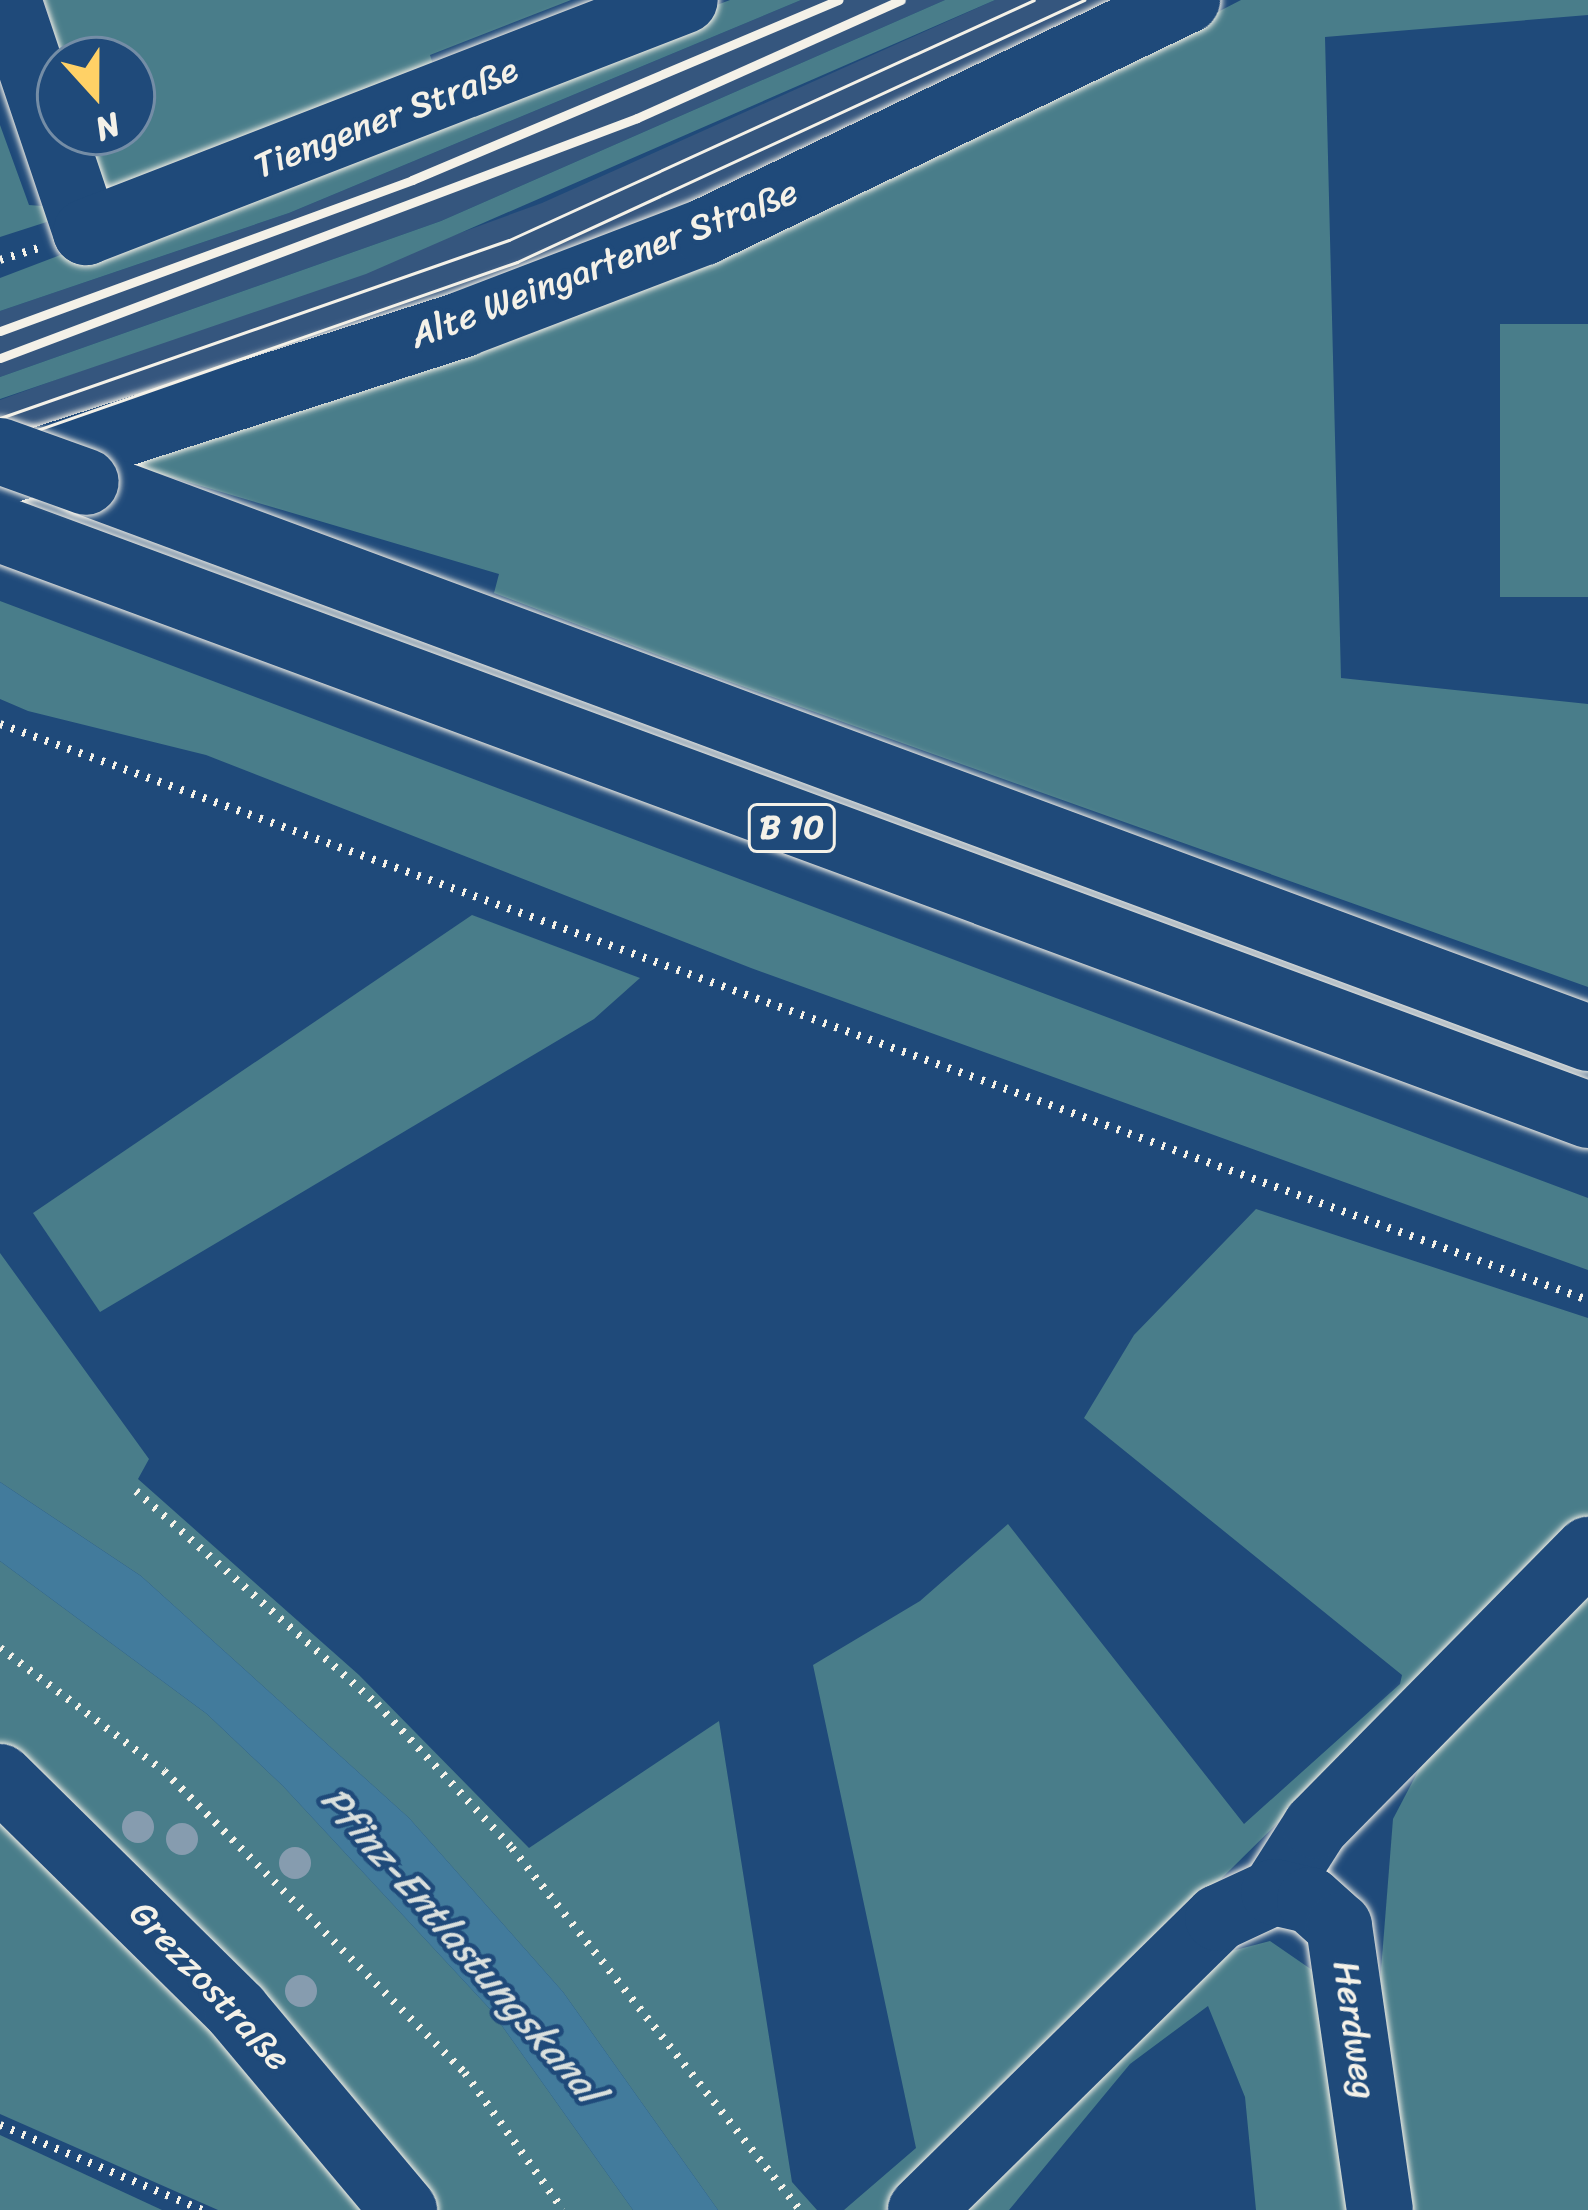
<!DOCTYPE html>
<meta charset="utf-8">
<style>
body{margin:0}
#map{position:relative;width:1588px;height:2210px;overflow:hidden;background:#1f4a7a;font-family:Sriracha,sans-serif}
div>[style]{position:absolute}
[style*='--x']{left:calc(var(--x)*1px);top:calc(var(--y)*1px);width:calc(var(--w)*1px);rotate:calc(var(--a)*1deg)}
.built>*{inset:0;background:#35567e}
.green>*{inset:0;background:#497d8a;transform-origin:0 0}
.water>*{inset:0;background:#427b9c}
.path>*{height:8px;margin-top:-4px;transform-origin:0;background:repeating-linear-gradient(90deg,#f4f1e8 0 3px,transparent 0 12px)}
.roads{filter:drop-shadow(0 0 3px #f4f1e8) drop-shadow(0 0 3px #f4f1e8)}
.minor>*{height:66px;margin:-33px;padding:0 33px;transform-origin:33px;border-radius:33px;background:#1f4a7a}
.highway>*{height:66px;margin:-33px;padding:0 33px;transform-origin:33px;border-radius:33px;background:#1f4a7a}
.tram>*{height:3px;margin:-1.5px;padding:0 1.5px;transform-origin:1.5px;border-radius:1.5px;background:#f4f1e8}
.rail>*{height:9px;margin:-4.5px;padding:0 4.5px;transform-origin:4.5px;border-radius:4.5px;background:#f4f1e8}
.bridges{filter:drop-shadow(0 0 3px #f4f1e8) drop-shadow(0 0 3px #f4f1e8)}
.highway-bridge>*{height:66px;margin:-33px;padding:0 33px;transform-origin:33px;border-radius:33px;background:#1f4a7a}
.trees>*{width:32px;height:32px;margin:-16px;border-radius:50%;background:#869caf}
span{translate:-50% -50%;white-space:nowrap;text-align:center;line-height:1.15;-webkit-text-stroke:9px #1f4a7a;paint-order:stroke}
.shield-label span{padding:3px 9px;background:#1f4a7a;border:3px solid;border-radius:9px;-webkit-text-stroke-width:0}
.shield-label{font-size:33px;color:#f4f1e8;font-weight:700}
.street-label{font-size:36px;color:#f4f1e8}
.water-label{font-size:39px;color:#d9dfdd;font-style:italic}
.north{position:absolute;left:36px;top:36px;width:120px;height:120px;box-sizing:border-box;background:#1f4a7a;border:3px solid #748da6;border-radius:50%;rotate:159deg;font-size:33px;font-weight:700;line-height:48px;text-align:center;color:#f4f1e8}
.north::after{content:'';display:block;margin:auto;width:42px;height:54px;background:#ffd166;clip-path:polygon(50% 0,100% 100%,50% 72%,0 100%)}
</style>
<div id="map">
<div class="built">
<div style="clip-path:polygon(801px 0,945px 0,441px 221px,0 377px,0 311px,289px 213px)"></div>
<div style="clip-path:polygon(995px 0,1135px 0,739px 192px,0 461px,0 400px,542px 203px)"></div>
</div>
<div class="green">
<div style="clip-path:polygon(44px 0,571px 0,430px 55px,437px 77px,110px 203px,87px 132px,132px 132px,132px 60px,63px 60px)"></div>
<div style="clip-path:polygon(730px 0,801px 0,289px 213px,0 311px,0 278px)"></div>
<div style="clip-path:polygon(945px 0,995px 0,366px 274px,0 399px,0 377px,441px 221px)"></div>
<div style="clip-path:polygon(1241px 0,1588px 0,1588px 15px,1325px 37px,1341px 678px,1588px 704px,1588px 987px,708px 674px,494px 593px,499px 574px,130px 465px,1117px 64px)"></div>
<div style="clip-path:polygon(0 125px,29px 205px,55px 207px,59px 218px,0 237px)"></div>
<div style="left:1588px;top:324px;width:273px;height:88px;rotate:90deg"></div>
<div style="clip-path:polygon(0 601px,1588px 1198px,1588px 1270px,751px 968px,206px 755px,28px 711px,0 699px)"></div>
<div style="clip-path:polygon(472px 915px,640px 978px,594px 1019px,100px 1312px,33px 1213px)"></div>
<div style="clip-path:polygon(1256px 1209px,1588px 1318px,1588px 1516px,886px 2210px,844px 2210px,916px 2148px,813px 1665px,920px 1601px,1008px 1524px,1244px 1824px,1400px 1684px,1402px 1675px,1084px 1418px,1134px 1335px)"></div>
<div style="clip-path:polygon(0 1253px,149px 1459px,138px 1479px,359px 1675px,529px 1848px,719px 1721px,792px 2182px,817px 2210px,718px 2210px,563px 1992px,409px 1818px,141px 1576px,0 1482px)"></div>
<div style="clip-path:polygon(0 1561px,207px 1714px,283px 1786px,490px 2009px,633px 2210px,432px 2210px,0 1751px)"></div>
<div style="clip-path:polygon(1588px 1580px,1588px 2210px,1403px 2210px,1377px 2021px,1393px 1819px,1426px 1756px)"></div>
<div style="clip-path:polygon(0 1808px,383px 2210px,218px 2210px,0 2114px)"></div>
<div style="clip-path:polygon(1270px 1941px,1315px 1972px,1362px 2210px,1256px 2210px,1245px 2097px,1208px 2006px,1130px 2064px,1009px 2210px,964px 2210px,1220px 1954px)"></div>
<div style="clip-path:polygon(0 2135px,162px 2210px,0 2210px)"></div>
</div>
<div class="water">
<div style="clip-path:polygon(0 1482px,141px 1576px,409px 1818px,563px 1992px,718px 2210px,633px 2210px,490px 2009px,283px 1786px,207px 1714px,0 1561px)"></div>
</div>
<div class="path">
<div style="--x:0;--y:260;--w:41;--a:-17.1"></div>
<div style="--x:0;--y:724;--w:1689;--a:19.94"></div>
<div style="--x:136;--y:1491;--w:322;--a:41.5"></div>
<div style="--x:377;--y:1704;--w:197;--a:46.8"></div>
<div style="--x:512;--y:1848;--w:463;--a:51.5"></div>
<div style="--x:0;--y:1648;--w:205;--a:36.9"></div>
<div style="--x:164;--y:1771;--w:426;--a:45.1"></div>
<div style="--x:465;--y:2073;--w:168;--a:54.4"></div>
<div style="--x:0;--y:2125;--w:219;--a:22.8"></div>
</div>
<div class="roads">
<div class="minor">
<div style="--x:8;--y:0;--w:245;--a:71.4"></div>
<div style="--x:86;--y:232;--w:642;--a:-21.17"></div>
<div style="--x:0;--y:473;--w:486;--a:-17.8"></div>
<div style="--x:463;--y:324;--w:258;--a:-20.9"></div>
<div style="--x:704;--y:232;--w:536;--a:-25.66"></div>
<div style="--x:0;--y:1777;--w:333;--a:44.6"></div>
<div style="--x:237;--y:2011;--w:260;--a:50"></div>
<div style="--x:1274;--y:1892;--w:78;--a:-57.5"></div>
<div style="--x:1316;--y:1826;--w:388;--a:-45.4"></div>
<div style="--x:921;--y:2210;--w:417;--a:-44.5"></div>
<div style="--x:1218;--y:1918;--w:62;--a:-24.9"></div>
<div style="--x:1274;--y:1892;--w:37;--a:13"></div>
<div style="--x:1310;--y:1900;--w:39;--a:42"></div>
<div style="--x:1339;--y:1926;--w:287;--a:81.8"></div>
</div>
<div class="highway">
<div style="--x:86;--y:482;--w:1602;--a:20.31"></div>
<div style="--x:0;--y:529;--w:1693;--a:20.25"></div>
</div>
</div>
<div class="tram">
<div style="--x:0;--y:418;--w:539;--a:-19.28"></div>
<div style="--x:509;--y:240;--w:577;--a:-24.57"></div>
<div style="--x:0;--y:443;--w:548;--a:-19.29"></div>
<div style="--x:517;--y:262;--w:625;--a:-24.8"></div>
</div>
<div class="rail">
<div style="--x:0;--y:331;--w:439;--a:-20.1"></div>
<div style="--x:412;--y:180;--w:463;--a:-22.9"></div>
<div style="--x:0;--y:358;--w:681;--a:-20.64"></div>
<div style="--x:637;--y:118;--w:289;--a:-24.1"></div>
</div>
<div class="bridges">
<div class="highway-bridge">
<div style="--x:0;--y:451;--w:91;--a:19.8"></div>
</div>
</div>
<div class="trees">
<div style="left:138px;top:1827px"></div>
<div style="left:182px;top:1839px"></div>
<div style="left:295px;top:1863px"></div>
<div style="left:301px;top:1991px"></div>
</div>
<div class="shield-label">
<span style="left:792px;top:828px">B 10</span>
</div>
<div class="street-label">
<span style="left:386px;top:118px;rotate:-21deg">Tiengener Straße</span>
<span style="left:604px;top:264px;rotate:-21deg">Alte Weingartener Straße</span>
<span style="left:210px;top:1986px;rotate:47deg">Grezzostraße</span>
<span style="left:1355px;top:2030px;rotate:82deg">Herdweg</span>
</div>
<div class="water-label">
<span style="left:462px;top:1945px;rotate:49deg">Pfinz-Entlastungskanal</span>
</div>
<div class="north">N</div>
</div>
